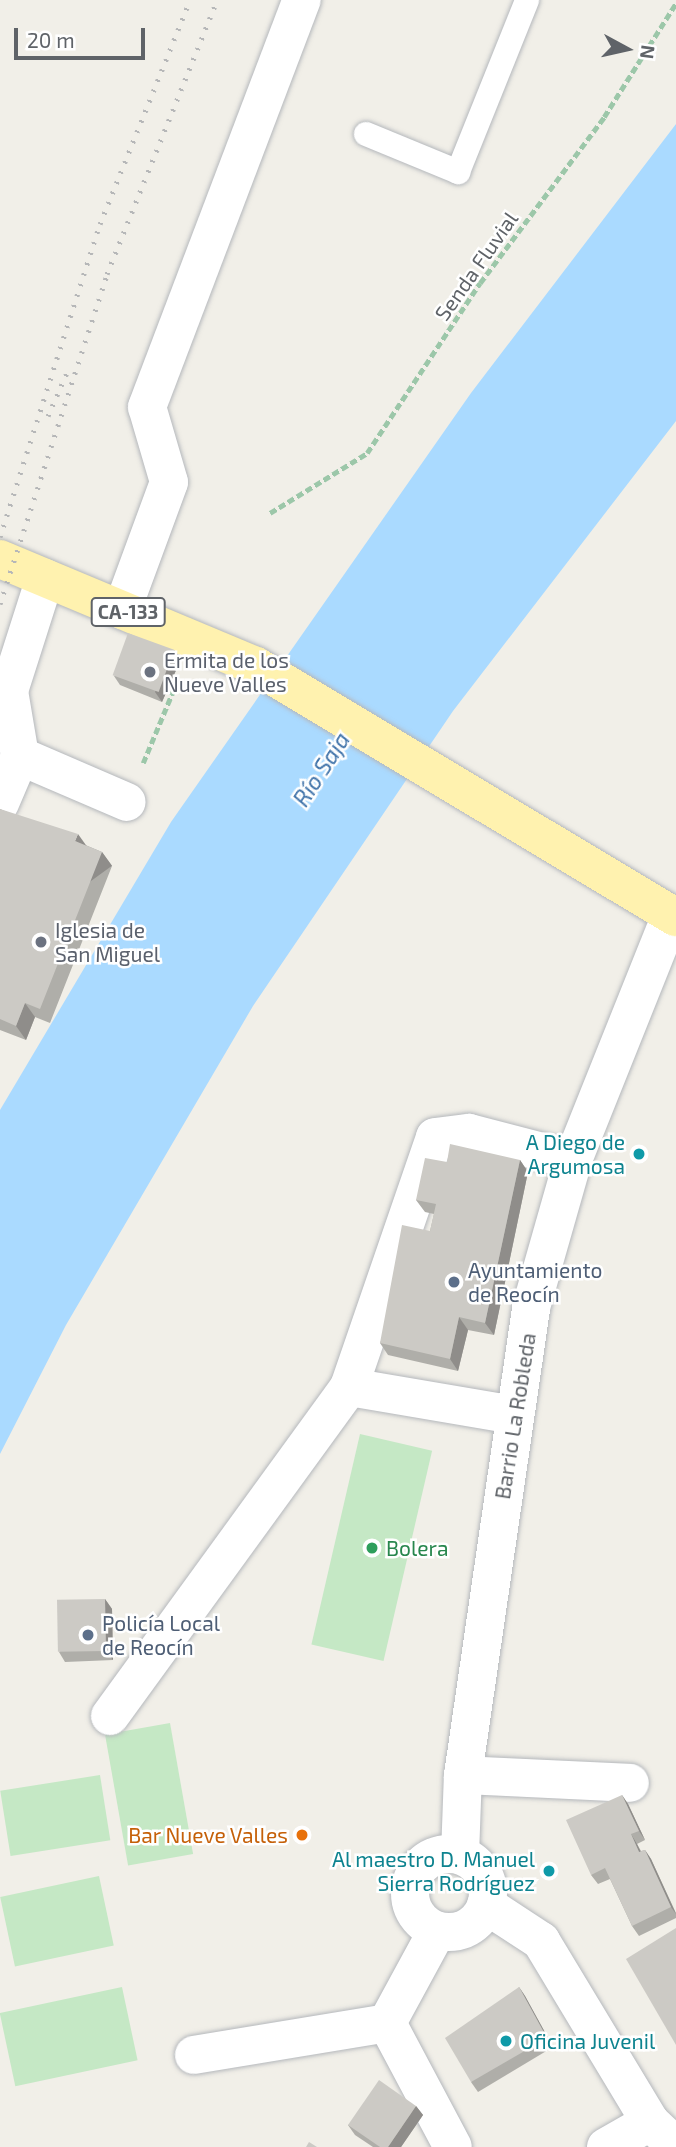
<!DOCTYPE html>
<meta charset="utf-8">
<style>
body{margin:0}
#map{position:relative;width:676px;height:2147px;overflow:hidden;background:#f1efe8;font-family:"Exo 2",sans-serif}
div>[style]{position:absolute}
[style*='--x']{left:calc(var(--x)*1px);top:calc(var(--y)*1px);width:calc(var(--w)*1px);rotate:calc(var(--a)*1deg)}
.green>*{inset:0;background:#c5e8c5;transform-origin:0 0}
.water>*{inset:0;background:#aadaff}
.path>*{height:4.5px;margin-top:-2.25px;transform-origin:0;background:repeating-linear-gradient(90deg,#9cc7a9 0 7px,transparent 0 10.5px)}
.roads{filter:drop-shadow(0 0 2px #b5b8bc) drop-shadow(0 0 2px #b5b8bc)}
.service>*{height:24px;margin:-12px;padding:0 12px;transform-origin:12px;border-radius:12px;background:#fff}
.minor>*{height:38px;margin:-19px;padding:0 19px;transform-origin:19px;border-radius:19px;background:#fff}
.minor>.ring{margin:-19px;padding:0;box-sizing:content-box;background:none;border:38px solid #fff;border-radius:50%}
.primary>*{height:38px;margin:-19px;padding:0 19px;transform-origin:19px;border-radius:19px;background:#fff2af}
.rail>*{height:5px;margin-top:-2.5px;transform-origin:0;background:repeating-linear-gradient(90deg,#b6b7b8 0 2px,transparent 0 11px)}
.wall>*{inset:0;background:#afaea9}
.shaded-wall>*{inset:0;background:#8f8d8a;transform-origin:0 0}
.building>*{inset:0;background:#cccac5;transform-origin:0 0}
.dots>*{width:19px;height:19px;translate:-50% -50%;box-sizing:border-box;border:4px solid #fff;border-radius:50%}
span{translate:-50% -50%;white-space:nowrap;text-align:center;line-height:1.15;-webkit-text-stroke:5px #fff;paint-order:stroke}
.shield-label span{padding:2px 5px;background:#fff;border:2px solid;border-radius:5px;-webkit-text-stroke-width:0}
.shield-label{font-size:19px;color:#5f6368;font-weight:700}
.street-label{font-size:21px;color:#5f6368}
.worship-label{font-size:21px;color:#5b616d}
.left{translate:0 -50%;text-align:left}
.culture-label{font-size:21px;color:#0d838f}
.right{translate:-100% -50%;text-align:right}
.service-label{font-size:21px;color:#4e5e75}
.leisure-label{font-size:21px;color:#27864d}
.food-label{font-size:21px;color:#c56008}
.water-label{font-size:23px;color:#4174aa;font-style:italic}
.north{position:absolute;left:592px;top:14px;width:70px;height:70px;-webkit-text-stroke:5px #fff;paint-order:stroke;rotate:98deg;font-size:19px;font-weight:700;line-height:28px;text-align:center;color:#5f6368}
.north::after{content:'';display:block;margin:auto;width:24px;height:32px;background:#5f6368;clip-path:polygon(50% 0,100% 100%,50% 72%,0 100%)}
.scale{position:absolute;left:14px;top:28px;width:131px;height:32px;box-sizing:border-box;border:4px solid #5f6368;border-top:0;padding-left:9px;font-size:21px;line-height:24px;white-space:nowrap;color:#5f6368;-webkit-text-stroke:5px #fff;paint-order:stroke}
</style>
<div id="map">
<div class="green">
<div style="left:360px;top:1434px;width:74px;height:216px;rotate:13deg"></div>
<div style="left:170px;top:1723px;width:133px;height:66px;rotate:80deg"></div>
<div style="left:100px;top:1775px;width:66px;height:101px;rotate:81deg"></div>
<div style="left:99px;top:1876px;width:71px;height:101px;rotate:78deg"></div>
<div style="left:122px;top:1987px;width:75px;height:125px;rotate:78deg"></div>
</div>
<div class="water">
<div style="clip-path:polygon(676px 124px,676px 421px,453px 711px,253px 1006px,66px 1325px,0 1454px,0 1110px,171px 822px,471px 393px)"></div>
</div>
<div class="path">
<div style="--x:270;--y:513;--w:114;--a:-31.7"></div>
<div style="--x:367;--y:453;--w:204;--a:-56.4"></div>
<div style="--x:480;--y:283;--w:207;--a:-53.2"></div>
<div style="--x:604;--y:117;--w:135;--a:-57.7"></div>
<div style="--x:143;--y:763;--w:93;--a:-67.3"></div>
</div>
<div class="roads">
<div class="service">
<div style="--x:366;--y:134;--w:100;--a:22.4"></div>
<div style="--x:458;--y:172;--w:185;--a:-68.1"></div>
</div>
<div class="minor">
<div style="--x:45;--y:578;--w:119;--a:107.7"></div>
<div style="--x:9;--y:691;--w:66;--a:80.4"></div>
<div style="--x:20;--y:756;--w:116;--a:23.3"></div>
<div style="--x:122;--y:610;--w:136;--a:-69.8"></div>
<div style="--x:169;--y:482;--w:78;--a:-106.3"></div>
<div style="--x:147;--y:407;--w:436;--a:-69.2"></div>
<div style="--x:0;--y:803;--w:51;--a:-66.9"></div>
<div style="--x:349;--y:1387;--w:168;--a:9.6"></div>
<div style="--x:110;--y:1716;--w:407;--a:-54"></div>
<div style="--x:349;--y:1387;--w:264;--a:-71"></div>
<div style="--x:435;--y:1137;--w:34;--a:-7"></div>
<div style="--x:469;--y:1133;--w:107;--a:14.6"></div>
<div style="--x:463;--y:1775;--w:167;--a:2.7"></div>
<div class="ring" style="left:410px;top:1854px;width:40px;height:40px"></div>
<div style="--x:460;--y:1855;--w:80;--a:-87.9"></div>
<div style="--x:463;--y:1775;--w:476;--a:-81.7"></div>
<div style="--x:532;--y:1304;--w:150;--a:-74.1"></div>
<div style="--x:573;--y:1160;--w:264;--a:-68.2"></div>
<div style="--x:486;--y:1905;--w:66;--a:33.2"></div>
<div style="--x:541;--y:1941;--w:211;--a:58.9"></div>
<div style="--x:650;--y:2122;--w:35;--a:43"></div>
<div style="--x:437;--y:1931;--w:105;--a:118.5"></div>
<div style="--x:387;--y:2023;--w:140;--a:62"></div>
<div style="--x:194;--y:2055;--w:196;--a:-9.4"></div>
<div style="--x:606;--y:2147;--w:51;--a:-29.6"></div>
</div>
<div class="primary">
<div style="--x:0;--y:559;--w:277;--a:22.7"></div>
<div style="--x:256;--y:666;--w:489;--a:30.9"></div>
</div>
</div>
<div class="rail">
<div style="--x:48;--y:416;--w:52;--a:-66.4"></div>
<div style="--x:0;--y:537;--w:329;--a:-72.3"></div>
<div style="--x:100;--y:224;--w:241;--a:-68.1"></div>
<div style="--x:0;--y:604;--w:347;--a:-72"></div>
<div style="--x:107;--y:274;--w:295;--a:-68.1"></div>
</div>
<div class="wall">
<div style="clip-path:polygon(174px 650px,181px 659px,162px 702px,120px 685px,114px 676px)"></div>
<div style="clip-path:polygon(0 809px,102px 852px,112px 866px,50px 1023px,35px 1017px,26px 1040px,0 1030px)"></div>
<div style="clip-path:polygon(520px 1160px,528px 1172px,494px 1335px,468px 1330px,458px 1371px,388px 1355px,380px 1343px,430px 1231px,434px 1214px,425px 1212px,416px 1200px,447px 1162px)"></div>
<div style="clip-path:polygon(105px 1599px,112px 1609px,113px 1660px,65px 1662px,59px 1652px)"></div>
<div style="clip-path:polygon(622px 1795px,628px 1804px,645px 1840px,637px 1844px,641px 1851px,645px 1850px,651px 1859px,676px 1913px,676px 1918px,639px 1936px,632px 1926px,610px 1879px,598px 1884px,591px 1875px)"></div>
<div style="clip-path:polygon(519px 1987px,525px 1996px,553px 2047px,478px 2092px,471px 2082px)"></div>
<div style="clip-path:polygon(416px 2106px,423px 2115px,401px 2147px,373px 2147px,355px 2135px,348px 2125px)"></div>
</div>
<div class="shaded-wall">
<div style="clip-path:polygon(174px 650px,181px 659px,162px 702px,155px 692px)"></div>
<div style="clip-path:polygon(78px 834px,88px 848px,75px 841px)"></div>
<div style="left:102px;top:852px;width:17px;height:169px;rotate:54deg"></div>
<div style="clip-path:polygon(25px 1003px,35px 1017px,26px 1040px,16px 1026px)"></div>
<div style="clip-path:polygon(520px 1160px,528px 1172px,494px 1335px,485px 1323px)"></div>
<div style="clip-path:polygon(459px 1317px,468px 1330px,458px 1371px,450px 1359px)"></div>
<div style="clip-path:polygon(105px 1599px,112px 1609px,113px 1660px,106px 1651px)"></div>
<div style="clip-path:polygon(622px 1795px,628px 1804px,645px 1840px,639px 1831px)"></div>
<div style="clip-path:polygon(631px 1834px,637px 1844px,645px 1861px,639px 1852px)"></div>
<div style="clip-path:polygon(645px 1850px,651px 1859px,676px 1914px,671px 1907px)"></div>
<div style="clip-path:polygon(519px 1987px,525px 1996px,553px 2047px,547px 2038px)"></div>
<div style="clip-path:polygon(416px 2106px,423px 2115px,401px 2147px,388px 2147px)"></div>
</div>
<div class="building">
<div style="left:128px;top:633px;width:49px;height:45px;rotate:20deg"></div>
<div style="clip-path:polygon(0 809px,78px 834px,75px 841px,102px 852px,40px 1009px,25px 1003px,16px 1026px,0 1019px)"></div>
<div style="clip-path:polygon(450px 1144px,520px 1160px,485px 1323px,459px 1317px,450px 1359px,380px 1343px,402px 1225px,430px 1231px,436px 1204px,416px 1200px,425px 1158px,447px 1162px)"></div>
<div style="left:105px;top:1599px;width:52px;height:48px;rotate:89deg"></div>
<div style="clip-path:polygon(622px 1795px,639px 1831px,631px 1834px,639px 1852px,645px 1850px,671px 1907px,632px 1926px,605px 1868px,591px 1875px,566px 1820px)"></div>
<div style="clip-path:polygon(676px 1928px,676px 2045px,626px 1959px)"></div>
<div style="clip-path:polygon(519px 1987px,547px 2038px,471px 2082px,445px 2038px)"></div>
<div style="clip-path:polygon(379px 2080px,416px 2106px,388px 2147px,380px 2147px,348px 2125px)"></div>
<div style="clip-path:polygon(309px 2142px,317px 2147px,306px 2147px)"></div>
</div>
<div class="dots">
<div style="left:150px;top:672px;background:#6b7280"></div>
<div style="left:41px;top:942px;background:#6b7280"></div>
<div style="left:639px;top:1154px;background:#0f9aa8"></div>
<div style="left:454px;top:1282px;background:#5c6f8a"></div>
<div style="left:372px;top:1548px;background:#2e9e5b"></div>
<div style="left:88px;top:1635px;background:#5c6f8a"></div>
<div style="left:302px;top:1835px;background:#e8710a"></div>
<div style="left:549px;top:1871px;background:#0f9aa8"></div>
<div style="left:506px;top:2041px;background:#0f9aa8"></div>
</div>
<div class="shield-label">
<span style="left:128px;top:612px">CA-133</span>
</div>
<div class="street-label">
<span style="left:476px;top:266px;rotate:-55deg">Senda Fluvial</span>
<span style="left:515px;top:1416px;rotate:-81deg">Barrio La Robleda</span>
</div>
<div class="worship-label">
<span class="left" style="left:164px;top:672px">Ermita de los<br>Nueve Valles</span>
<span class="left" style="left:55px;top:942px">Iglesia de<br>San Miguel</span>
</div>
<div class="culture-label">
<span class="right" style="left:625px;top:1154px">A Diego de<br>Argumosa</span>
<span class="right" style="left:535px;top:1871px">Al maestro D. Manuel<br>Sierra Rodríguez</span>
<span class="left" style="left:520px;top:2041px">Oficina Juvenil</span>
</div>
<div class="service-label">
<span class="left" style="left:468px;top:1282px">Ayuntamiento<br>de Reocín</span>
<span class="left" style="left:102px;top:1635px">Policía Local<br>de Reocín</span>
</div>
<div class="leisure-label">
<span class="left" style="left:386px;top:1548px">Bolera</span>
</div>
<div class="food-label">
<span class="right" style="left:288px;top:1835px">Bar Nueve Valles</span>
</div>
<div class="water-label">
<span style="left:321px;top:769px;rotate:-57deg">Río Saja</span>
</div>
<div class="north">N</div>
<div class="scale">20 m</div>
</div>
